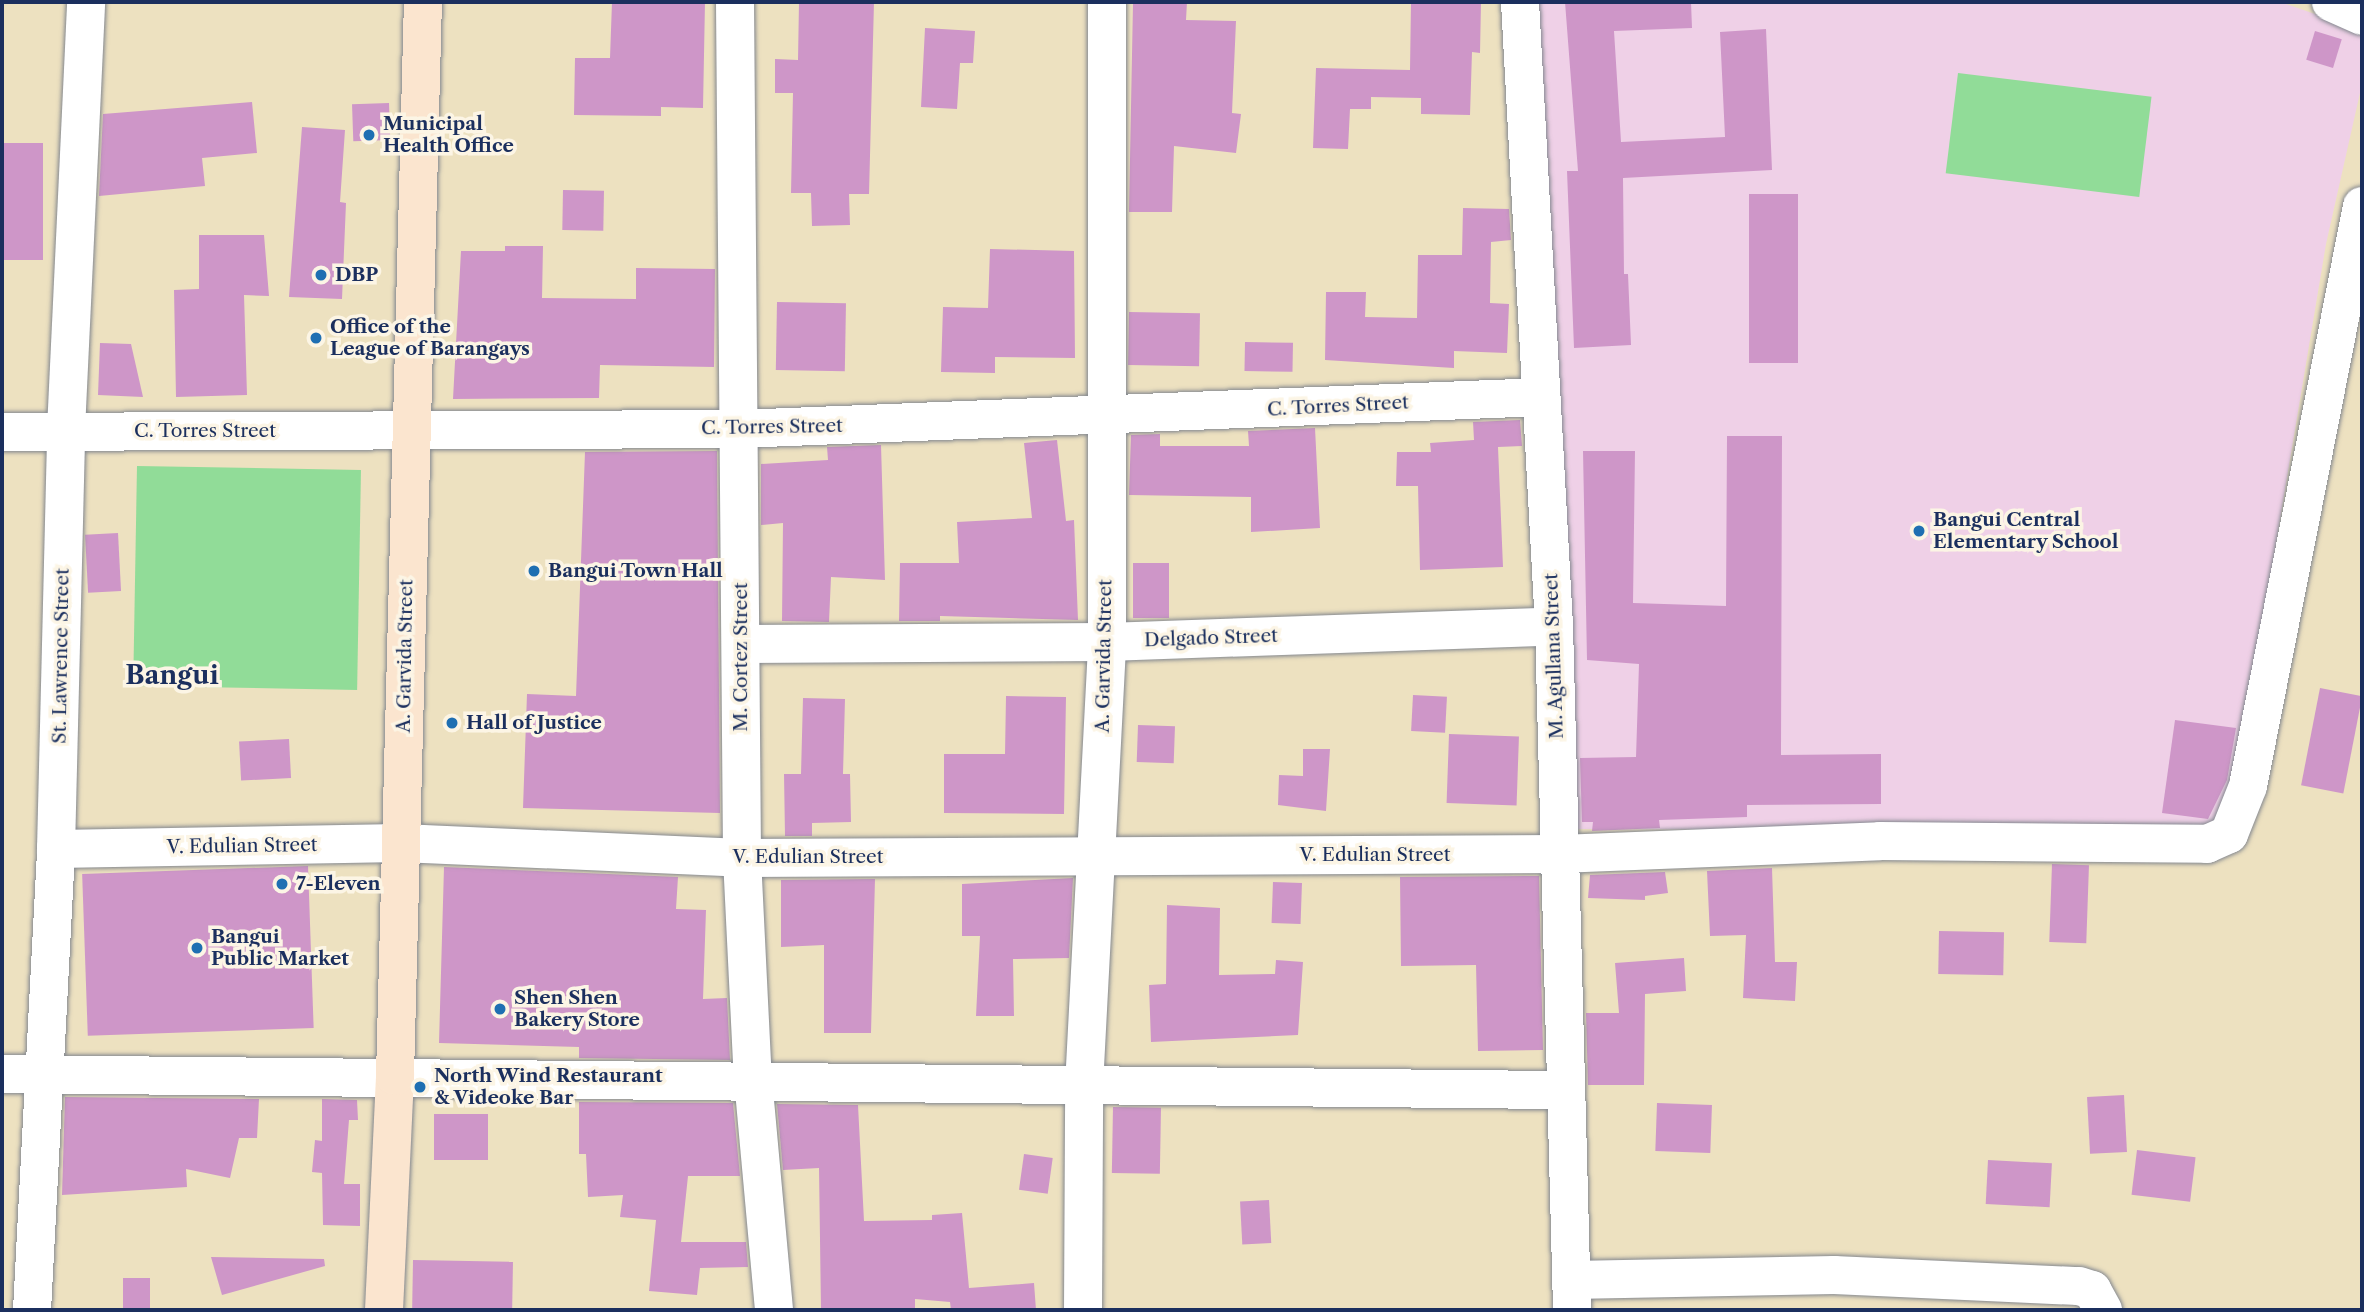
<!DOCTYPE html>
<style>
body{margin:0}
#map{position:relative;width:2364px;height:1312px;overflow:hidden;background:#ede1c0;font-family:"Libre Caslon Text",serif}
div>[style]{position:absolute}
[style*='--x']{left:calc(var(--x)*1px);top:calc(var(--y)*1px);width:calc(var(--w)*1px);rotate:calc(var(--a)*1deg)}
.built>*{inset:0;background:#efd0e7}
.green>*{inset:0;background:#91dc98;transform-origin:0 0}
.building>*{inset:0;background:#ce96c8;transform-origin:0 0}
.roads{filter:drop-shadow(0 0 2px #84888f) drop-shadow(0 0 2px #84888f)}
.street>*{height:38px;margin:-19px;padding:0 19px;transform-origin:19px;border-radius:19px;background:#fff}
.secondary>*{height:38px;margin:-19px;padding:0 19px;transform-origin:19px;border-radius:19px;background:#fbe5cf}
.dots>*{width:19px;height:19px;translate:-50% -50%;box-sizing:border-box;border:4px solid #fcf5e5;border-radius:50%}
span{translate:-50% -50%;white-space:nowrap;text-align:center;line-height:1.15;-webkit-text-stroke:7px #fcf5e5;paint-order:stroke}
.poi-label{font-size:19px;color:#1b2f5e;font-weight:700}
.left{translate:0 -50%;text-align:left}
.street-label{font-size:19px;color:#1b2f5e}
.district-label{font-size:26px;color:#1b2f5e;font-weight:700}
.frame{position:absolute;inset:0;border:4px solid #1b2f5e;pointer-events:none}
</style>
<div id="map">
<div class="built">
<div style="clip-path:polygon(1536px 2px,2280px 2px,2344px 24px,2362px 37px,2362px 84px,2326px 244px,2230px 819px,2215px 831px,1574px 829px)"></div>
</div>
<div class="green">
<div style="left:1958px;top:73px;width:195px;height:101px;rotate:7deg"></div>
<div style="left:137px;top:466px;width:224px;height:220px;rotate:1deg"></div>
</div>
<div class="building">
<div style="clip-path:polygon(612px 2px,705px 2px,703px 108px,661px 107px,661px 116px,574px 115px,575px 58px,610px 58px)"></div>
<div style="clip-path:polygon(799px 2px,874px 2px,869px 194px,849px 194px,850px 225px,812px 226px,811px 193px,791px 193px,793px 93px,775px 93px,775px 59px,798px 60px)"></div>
<div style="clip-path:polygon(1133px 2px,1187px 2px,1186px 20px,1236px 21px,1232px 113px,1241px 114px,1236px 153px,1174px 146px,1172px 212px,1129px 212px)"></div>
<div style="clip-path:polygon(1411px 2px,1481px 2px,1480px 53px,1472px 52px,1470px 115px,1421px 114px,1421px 98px,1371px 97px,1371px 109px,1350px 109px,1348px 149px,1313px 148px,1316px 68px,1410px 70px)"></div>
<div style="clip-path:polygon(1565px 2px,1691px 2px,1692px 28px,1614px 31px,1621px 142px,1725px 137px,1720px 32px,1766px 29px,1772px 170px,1623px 178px,1624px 274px,1628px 274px,1631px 345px,1574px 348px,1567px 171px,1578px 171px)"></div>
<div style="clip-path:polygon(925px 28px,975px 31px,973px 63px,960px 63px,957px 109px,921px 107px)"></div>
<div style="left:2315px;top:31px;width:28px;height:30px;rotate:17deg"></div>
<div style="clip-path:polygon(252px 102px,257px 153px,202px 158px,205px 186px,99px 196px,103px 114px)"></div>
<div style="left:389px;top:103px;width:37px;height:37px;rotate:88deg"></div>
<div style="clip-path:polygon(302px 127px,345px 130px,340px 202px,346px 203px,342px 299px,289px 297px)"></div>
<div style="left:43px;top:143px;width:117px;height:41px;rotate:90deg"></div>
<div style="left:563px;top:190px;width:41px;height:40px;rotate:1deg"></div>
<div style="left:1749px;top:194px;width:49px;height:169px"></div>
<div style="clip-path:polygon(1463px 208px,1509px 209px,1511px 240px,1491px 242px,1490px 303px,1509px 304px,1507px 353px,1454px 351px,1454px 368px,1325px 360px,1326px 292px,1366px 292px,1365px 317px,1417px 318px,1418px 255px,1462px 255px)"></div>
<div style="clip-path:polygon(199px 235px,264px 235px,269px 296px,244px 295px,247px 395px,176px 397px,174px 290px,199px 289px)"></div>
<div style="clip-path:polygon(505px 246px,543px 246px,542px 298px,636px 299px,636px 268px,715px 269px,714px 367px,600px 365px,599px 398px,453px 399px,461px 251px,505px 251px)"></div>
<div style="clip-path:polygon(990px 249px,1074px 251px,1075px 358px,995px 357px,995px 373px,941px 372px,943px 307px,988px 308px)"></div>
<div style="left:777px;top:302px;width:69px;height:68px;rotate:1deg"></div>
<div style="left:1129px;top:312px;width:71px;height:53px;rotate:1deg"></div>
<div style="left:1245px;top:342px;width:48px;height:29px;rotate:1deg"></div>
<div style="clip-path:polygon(100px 343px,131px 344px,143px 397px,98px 395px)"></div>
<div style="clip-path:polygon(1520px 420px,1522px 446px,1498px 447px,1503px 567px,1420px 570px,1418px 486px,1396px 486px,1397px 452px,1431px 452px,1430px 443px,1474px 440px,1473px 422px)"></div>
<div style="clip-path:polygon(1315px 428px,1320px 528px,1251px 532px,1251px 497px,1129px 495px,1131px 435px,1160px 434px,1160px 446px,1249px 446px,1248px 431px)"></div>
<div style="clip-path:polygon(1727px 436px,1782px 436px,1781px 755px,1881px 754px,1881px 804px,1747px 805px,1747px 817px,1659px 820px,1660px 828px,1592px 831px,1593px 822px,1582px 822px,1580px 758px,1636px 757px,1639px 664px,1587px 660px,1583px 451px,1635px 451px,1633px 603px,1726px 606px)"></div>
<div style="clip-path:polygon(1057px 440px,1066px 521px,1074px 520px,1078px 620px,940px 616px,940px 621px,899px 621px,900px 563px,959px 563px,957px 522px,1032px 518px,1024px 443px)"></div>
<div style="clip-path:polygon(881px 445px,885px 580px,831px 577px,829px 622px,782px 621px,783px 523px,761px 525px,761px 464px,828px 460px,827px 447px)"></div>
<div style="clip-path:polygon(717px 451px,720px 813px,523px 808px,527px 694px,576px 696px,585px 452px)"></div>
<div style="left:118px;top:533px;width:58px;height:33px;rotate:87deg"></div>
<div style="left:1169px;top:563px;width:55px;height:36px;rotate:90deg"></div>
<div style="left:2320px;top:688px;width:43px;height:99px;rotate:11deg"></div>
<div style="left:1413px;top:695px;width:34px;height:36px;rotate:3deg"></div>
<div style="clip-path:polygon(1006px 696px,1066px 697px,1064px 814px,944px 813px,944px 754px,1005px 754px)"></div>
<div style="clip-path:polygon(803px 698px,845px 699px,843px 774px,850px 774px,851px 822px,812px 823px,812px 836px,785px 836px,784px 774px,801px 774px)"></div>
<div style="clip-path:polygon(2175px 720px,2236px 728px,2227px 780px,2208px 819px,2162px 813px)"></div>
<div style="left:1138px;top:725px;width:37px;height:37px;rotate:2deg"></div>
<div style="left:1449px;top:734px;width:70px;height:69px;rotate:2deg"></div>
<div style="left:289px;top:739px;width:39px;height:50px;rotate:87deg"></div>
<div style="clip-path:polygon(1303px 749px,1330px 749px,1326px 811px,1278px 805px,1279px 775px,1303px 776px)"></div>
<div style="left:2052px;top:864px;width:37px;height:78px;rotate:2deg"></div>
<div style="left:308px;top:866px;width:162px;height:226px;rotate:88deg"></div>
<div style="clip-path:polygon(444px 867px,678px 877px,676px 909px,706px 910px,703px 999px,727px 998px,730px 1060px,579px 1058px,579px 1047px,439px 1043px)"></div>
<div style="clip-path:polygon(1772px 868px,1775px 962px,1797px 962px,1795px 1001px,1743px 998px,1746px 935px,1710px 936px,1707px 871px)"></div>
<div style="clip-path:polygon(1665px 872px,1668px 893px,1645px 896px,1645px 900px,1588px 898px,1590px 875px)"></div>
<div style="clip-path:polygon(1539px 876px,1543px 1050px,1478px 1051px,1476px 965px,1401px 966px,1400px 877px)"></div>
<div style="clip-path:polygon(1073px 878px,1069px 958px,1013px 959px,1014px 1016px,976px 1016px,980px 936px,962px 936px,962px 884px)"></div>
<div style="clip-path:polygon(875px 879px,871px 1033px,824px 1033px,824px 945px,781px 947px,781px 880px)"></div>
<div style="left:1273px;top:882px;width:29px;height:41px;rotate:2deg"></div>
<div style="clip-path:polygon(1167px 905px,1220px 908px,1219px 975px,1275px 974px,1276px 960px,1303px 962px,1298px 1035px,1151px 1042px,1149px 985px,1166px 984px)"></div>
<div style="left:1939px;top:931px;width:65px;height:43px;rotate:1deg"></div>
<div style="clip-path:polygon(1684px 958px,1686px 991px,1645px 994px,1644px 1085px,1588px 1085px,1586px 1013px,1619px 1013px,1615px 963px)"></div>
<div style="left:2124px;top:1095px;width:57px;height:37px;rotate:87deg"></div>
<div style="clip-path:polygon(65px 1097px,259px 1099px,257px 1138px,239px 1138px,230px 1178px,186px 1169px,187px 1187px,62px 1195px)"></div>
<div style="clip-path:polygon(322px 1099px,357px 1100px,358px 1120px,349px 1120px,344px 1184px,360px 1184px,360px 1226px,323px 1225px,322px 1173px,312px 1172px,315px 1140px,322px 1141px)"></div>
<div style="clip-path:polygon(579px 1102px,733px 1103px,740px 1176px,688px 1176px,681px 1242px,746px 1242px,748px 1267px,700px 1268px,697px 1295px,649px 1291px,656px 1220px,620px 1217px,623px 1195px,588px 1197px,586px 1154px,579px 1154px)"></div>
<div style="left:1657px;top:1103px;width:55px;height:48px;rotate:2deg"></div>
<div style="clip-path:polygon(777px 1104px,858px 1105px,864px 1221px,932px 1220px,932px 1215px,962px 1213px,969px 1288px,1034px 1283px,1036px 1310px,951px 1310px,950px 1302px,915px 1299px,915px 1310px,821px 1310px,819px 1168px,783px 1170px)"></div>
<div style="left:1113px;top:1107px;width:48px;height:66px;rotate:1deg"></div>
<div style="left:434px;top:1114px;width:54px;height:46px"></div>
<div style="left:2137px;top:1150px;width:59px;height:45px;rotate:7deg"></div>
<div style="left:1024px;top:1154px;width:29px;height:36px;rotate:8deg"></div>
<div style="left:1988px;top:1160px;width:64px;height:44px;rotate:3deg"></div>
<div style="left:1269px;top:1200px;width:43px;height:29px;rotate:87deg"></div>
<div style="clip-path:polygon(211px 1257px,324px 1259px,325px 1266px,222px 1295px)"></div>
<div style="left:413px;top:1260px;width:100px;height:50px;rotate:1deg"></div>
<div style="left:123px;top:1278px;width:27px;height:32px"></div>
</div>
<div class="roads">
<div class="street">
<div style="--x:735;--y:2;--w:856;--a:89.53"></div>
<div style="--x:742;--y:858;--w:221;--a:87.2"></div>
<div style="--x:753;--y:1079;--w:232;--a:84.8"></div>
<div style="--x:1520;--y:2;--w:625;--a:86.88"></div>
<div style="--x:1554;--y:626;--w:684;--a:88.49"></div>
<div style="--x:2331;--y:2;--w:34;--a:24"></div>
<div style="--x:2;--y:432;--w:737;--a:-0.23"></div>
<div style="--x:739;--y:429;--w:803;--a:-2.28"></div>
<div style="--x:742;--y:644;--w:365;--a:-0.3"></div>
<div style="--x:1107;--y:642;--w:447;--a:-2"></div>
<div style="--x:56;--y:849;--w:345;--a:-1"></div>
<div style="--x:401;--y:843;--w:341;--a:2.5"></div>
<div style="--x:742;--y:858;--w:819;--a:-0.28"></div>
<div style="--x:1561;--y:854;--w:319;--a:-2.3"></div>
<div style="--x:1880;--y:841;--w:327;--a:0.5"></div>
<div style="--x:2207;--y:844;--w:24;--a:-24"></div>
<div style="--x:2229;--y:834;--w:52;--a:-68.4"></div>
<div style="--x:2248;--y:786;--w:591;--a:-78.88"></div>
<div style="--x:2;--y:1074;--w:1563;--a:0.59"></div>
<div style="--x:1571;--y:1280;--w:263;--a:-1.1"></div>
<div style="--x:1834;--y:1275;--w:245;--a:2.6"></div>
<div style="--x:2079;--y:1286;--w:14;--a:17"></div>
<div style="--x:2092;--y:1290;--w:23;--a:61"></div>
<div style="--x:32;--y:1310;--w:462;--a:-87"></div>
<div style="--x:56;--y:849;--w:419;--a:-88.6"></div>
<div style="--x:66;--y:430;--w:428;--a:-87.3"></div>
<div style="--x:1083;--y:1310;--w:224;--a:-89.7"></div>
<div style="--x:1084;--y:1086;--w:445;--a:-87"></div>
<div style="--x:1107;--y:642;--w:640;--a:-90"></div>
</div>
<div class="secondary">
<div style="--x:384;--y:1310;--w:234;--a:-87.3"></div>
<div style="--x:395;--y:1076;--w:1074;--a:-88.51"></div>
</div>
</div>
<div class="dots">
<div style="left:369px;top:135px;background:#1f6fb2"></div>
<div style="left:321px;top:275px;background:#1f6fb2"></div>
<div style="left:316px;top:338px;background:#1f6fb2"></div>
<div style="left:1919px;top:531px;background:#1f6fb2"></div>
<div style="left:534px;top:571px;background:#1f6fb2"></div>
<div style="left:452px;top:723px;background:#1f6fb2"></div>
<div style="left:282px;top:884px;background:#1f6fb2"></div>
<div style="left:197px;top:948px;background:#1f6fb2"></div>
<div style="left:500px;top:1009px;background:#1f6fb2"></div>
<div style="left:420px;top:1087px;background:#1f6fb2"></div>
</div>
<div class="poi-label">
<span class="left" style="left:383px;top:135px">Municipal<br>Health Office</span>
<span class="left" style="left:335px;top:275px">DBP</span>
<span class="left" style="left:330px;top:338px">Office of the<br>League of Barangays</span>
<span class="left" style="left:1933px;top:531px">Bangui Central<br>Elementary School</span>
<span class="left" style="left:548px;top:571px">Bangui Town Hall</span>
<span class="left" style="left:466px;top:723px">Hall of Justice</span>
<span class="left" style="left:296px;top:884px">7-Eleven</span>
<span class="left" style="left:211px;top:948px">Bangui<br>Public Market</span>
<span class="left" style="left:514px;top:1009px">Shen Shen<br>Bakery Store</span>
<span class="left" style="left:434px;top:1087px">North Wind Restaurant<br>&amp; Videoke Bar</span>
</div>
<div class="street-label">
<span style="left:1338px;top:406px;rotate:-3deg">C. Torres Street</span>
<span style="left:772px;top:427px;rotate:-1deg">C. Torres Street</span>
<span style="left:205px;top:431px">C. Torres Street</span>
<span style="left:1211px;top:638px;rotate:-2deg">Delgado Street</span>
<span style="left:61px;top:656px;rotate:-89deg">St. Lawrence Street</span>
<span style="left:405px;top:656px;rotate:-89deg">A. Garvida Street</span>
<span style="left:1104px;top:656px;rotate:-89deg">A. Garvida Street</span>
<span style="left:1554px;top:656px;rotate:-92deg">M. Agullana Street</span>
<span style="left:741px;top:657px;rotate:-90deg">M. Cortez Street</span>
<span style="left:242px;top:846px;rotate:-1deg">V. Edulian Street</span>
<span style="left:1375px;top:855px">V. Edulian Street</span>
<span style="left:808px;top:857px">V. Edulian Street</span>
</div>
<div class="district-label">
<span style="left:172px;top:676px">Bangui</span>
</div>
<div class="frame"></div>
</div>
